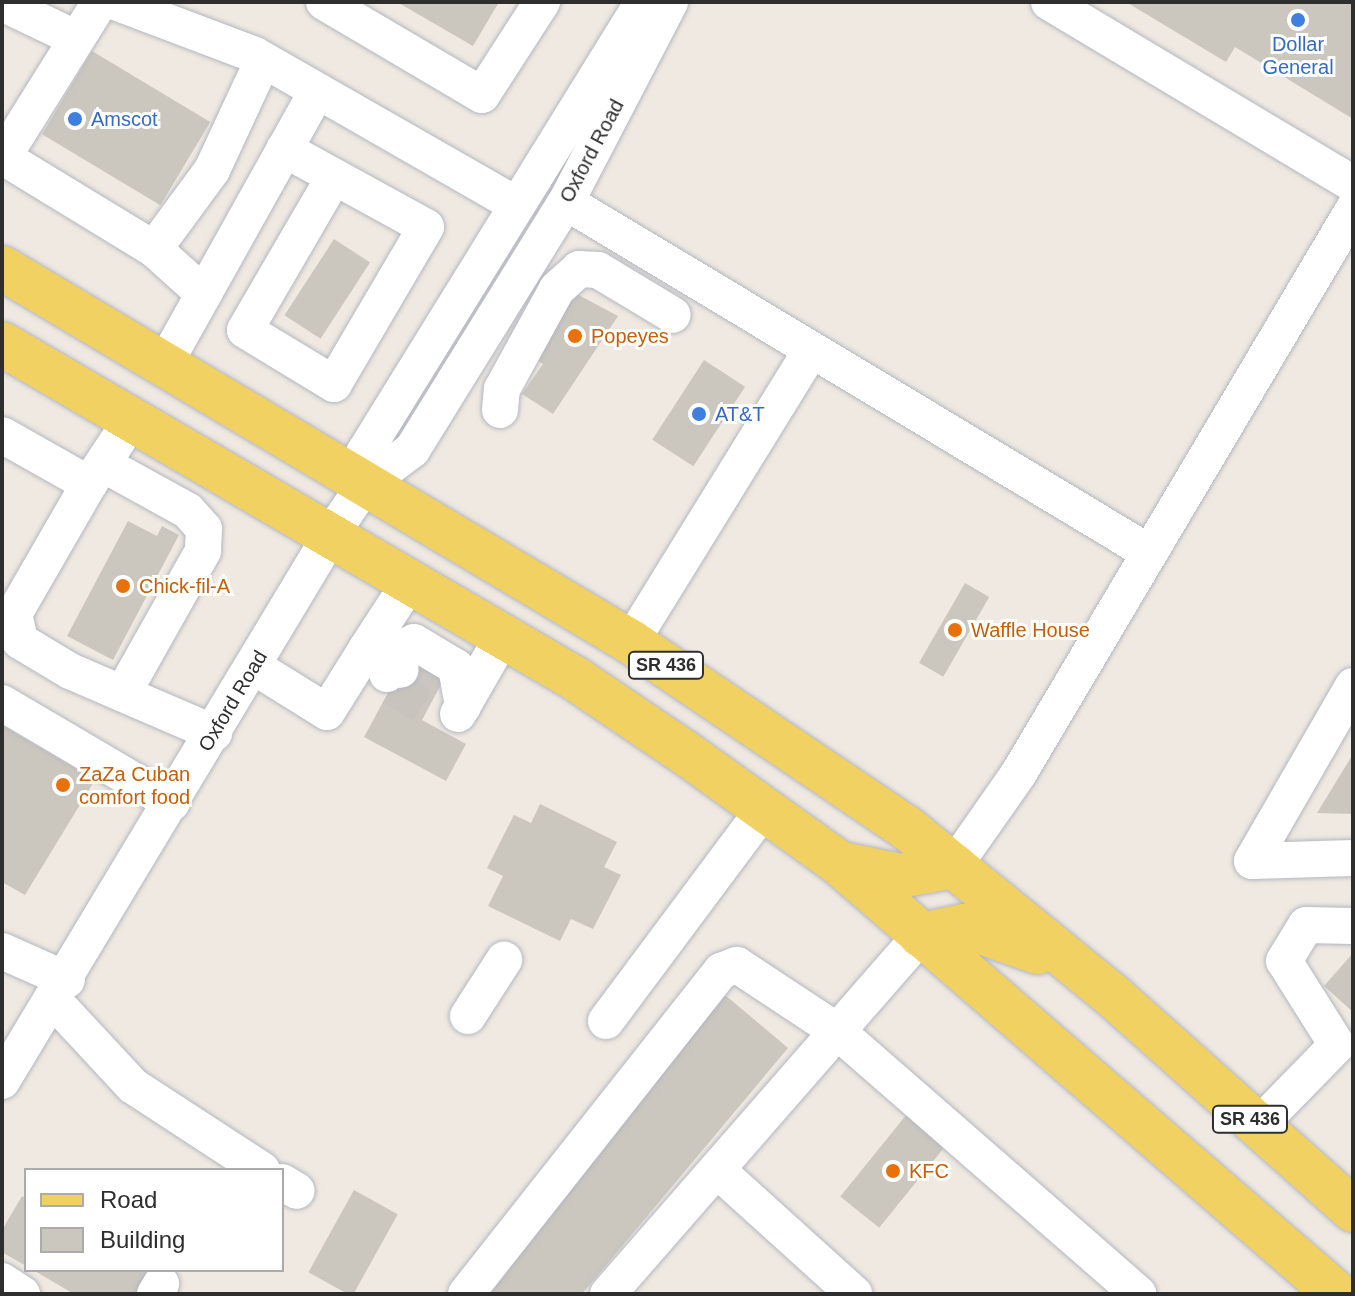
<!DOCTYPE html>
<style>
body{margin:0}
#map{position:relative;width:1355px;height:1296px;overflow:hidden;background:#efe9e1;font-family:Helvetica,sans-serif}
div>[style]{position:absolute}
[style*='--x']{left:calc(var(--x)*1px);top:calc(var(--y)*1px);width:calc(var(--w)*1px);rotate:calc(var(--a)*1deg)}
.building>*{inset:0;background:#cbc7bf;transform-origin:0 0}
.minor-tunnel>*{height:36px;margin-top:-18px;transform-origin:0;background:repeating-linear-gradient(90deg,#c8c4bd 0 36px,transparent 0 54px)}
.roads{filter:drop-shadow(0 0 2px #b4b7c1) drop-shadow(0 0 2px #b4b7c1)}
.minor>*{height:36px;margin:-18px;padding:0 18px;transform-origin:18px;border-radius:18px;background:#fff}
.major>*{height:44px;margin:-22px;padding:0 22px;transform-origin:22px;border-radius:22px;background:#f2d163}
.dots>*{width:22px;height:22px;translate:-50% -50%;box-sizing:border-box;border:4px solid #fff;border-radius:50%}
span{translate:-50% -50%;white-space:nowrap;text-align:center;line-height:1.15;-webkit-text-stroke:6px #fff;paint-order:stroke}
.shield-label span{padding:2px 6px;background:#fff;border:2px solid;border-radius:6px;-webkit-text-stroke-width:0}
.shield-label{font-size:18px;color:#2e2e2e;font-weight:700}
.shop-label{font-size:20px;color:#366cbe}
.left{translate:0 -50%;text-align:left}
.street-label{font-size:20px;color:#2e2e2e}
.food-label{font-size:20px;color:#c56008}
.frame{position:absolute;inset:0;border:4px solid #2e2e2e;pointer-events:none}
.legend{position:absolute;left:24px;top:1168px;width:260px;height:104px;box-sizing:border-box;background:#fff;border:2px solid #ababab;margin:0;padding:10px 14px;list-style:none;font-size:24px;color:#2e2e2e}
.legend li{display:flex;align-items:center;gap:16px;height:40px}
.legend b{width:40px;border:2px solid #ababab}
</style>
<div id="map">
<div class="building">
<div style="clip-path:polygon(397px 2px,499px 2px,473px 46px)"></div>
<div style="clip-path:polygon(1126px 2px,1353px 2px,1353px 119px,1235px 47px,1226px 62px)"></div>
<div style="left:92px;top:51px;width:138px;height:97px;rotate:31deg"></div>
<div style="left:334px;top:239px;width:43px;height:91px;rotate:33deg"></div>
<div style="clip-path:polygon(573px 292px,618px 316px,553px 414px,522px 394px,543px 364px,532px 357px)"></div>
<div style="left:704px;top:360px;width:49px;height:95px;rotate:33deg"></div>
<div style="clip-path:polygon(128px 521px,157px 536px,162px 526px,179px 535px,113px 660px,67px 636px)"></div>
<div style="left:965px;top:583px;width:28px;height:92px;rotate:30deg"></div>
<div style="clip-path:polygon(414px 645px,451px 666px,422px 720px,466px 744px,446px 781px,364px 737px)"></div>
<div style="clip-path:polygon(2px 725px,95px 780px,25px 895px,2px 882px)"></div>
<div style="clip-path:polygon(1353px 754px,1353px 814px,1317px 813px)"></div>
<div style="clip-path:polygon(540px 804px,617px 842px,604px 867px,621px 875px,593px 929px,571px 919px,560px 941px,488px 906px,503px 876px,487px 868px,514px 815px,531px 823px)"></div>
<div style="clip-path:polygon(1353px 953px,1353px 1012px,1324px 986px)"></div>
<div style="clip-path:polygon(724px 994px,788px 1048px,582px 1294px,473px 1294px)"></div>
<div style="left:907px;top:1114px;width:50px;height:106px;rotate:39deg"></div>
<div style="left:354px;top:1190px;width:50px;height:94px;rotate:29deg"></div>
<div style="clip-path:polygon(22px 1196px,26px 1198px,26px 1266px,2px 1252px,2px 1230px)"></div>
<div style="clip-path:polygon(33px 1270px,151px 1270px,137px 1294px,74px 1294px)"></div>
</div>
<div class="minor-tunnel">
<div style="--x:392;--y:687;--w:42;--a:31.4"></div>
</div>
<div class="roads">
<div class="minor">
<div style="--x:100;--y:2;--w:183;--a:122"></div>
<div style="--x:3;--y:157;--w:177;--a:31.4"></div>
<div style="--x:154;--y:249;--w:67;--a:42"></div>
<div style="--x:115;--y:2;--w:150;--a:20.7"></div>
<div style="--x:255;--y:55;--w:302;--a:29.8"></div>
<div style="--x:324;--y:2;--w:183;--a:30.5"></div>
<div style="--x:482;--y:95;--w:111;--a:-57.2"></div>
<div style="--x:1049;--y:2;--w:354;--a:30.9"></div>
<div style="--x:2;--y:3;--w:81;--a:25.6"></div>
<div style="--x:284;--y:149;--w:162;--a:28.8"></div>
<div style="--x:426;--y:227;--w:182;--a:120.4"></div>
<div style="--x:334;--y:384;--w:104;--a:-148.8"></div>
<div style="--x:245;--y:330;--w:177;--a:-59.8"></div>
<div style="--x:566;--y:202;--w:681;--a:31.01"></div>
<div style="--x:154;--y:249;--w:98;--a:-53.7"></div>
<div style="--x:212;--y:170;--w:121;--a:-65.1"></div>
<div style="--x:164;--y:365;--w:314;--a:-60.8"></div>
<div style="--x:500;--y:410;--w:21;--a:-85"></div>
<div style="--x:502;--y:389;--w:114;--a:-61.2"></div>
<div style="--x:557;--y:289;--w:30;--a:-42"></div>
<div style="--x:579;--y:269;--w:19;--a:3"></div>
<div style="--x:598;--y:270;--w:87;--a:31"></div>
<div style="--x:2;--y:435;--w:100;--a:29.4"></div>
<div style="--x:89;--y:484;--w:74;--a:-56.5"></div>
<div style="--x:103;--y:464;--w:97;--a:28.9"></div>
<div style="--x:188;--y:511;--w:24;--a:48"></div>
<div style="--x:204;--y:529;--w:22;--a:93"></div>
<div style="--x:203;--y:551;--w:163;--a:119.4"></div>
<div style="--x:89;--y:484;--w:150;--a:120"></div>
<div style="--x:14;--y:614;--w:28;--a:77"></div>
<div style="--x:20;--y:641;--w:58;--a:31"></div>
<div style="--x:70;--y:671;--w:157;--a:23.3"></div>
<div style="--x:364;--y:486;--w:33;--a:-90"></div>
<div style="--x:364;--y:453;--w:530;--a:-58.26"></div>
<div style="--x:631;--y:642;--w:343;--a:-58.3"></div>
<div style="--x:367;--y:648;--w:81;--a:-57.1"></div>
<div style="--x:253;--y:666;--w:87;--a:31.9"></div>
<div style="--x:327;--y:712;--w:75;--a:-58"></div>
<div style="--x:367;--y:648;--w:40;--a:32.9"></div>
<div style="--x:387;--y:674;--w:18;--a:-109"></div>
<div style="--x:381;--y:657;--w:36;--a:-24"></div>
<div style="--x:414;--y:642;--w:49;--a:30.8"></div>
<div style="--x:456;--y:667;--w:40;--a:80"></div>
<div style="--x:1353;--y:686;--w:202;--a:120"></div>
<div style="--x:1252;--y:861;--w:101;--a:-1.7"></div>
<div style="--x:2;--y:703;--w:197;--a:30.5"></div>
<div style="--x:458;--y:714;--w:90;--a:-60"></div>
<div style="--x:954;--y:866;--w:113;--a:-55"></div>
<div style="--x:1019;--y:773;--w:655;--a:-59.32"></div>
<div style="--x:2;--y:951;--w:71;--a:24"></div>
<div style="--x:54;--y:1001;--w:116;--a:47.1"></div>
<div style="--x:133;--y:1086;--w:154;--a:33.1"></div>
<div style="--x:468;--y:1016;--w:67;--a:-57.3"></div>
<div style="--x:606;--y:1021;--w:264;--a:-53.3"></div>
<div style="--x:2;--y:1081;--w:640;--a:-58.94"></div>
<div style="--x:332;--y:533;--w:57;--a:-55.8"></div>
<div style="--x:364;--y:486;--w:60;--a:-36.9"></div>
<div style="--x:412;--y:450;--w:292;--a:-58.2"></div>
<div style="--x:566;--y:202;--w:225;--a:-62.5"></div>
<div style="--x:1258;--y:1126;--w:113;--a:-45.7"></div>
<div style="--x:1337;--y:1045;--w:99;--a:-122.2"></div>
<div style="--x:1284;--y:961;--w:42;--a:-58.6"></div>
<div style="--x:1306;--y:925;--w:47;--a:1.2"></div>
<div style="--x:717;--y:1170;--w:185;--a:42.1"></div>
<div style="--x:282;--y:1182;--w:17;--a:31"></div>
<div style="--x:2;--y:1281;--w:24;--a:33"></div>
<div style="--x:155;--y:1294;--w:12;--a:-59"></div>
<div style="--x:466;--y:1294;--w:412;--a:-51.7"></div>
<div style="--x:721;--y:971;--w:17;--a:-21"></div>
<div style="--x:737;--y:965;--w:120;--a:33.4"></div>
<div style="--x:837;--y:1031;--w:400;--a:41.1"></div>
<div style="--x:608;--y:1294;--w:476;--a:-48.9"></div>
</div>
<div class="major">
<div style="--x:2;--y:268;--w:732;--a:30.74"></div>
<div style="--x:631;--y:642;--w:333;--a:34"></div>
<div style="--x:907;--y:828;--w:266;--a:39.2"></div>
<div style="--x:1113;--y:996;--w:322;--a:41.7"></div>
<div style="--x:2;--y:344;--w:665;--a:30.27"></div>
<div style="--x:576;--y:679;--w:130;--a:34.1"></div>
<div style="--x:684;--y:752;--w:191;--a:35.6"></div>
<div style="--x:839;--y:863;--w:659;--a:40.87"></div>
<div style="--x:842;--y:864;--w:60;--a:11.5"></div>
<div style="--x:901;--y:876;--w:54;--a:-10.7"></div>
<div style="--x:921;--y:935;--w:44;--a:-11.8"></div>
<div style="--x:964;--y:926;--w:78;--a:19.4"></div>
</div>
</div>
<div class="dots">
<div style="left:1298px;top:20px;background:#3f7fe0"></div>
<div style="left:75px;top:119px;background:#3f7fe0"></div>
<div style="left:575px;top:336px;background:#e8710a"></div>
<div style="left:699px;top:414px;background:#3f7fe0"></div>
<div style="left:123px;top:586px;background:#e8710a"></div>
<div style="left:955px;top:630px;background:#e8710a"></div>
<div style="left:63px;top:785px;background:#e8710a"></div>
<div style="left:893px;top:1171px;background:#e8710a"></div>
</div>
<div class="shield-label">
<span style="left:666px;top:665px">SR 436</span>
<span style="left:1250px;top:1119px">SR 436</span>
</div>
<div class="shop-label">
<span style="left:1298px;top:56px">Dollar<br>General</span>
<span class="left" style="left:91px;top:119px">Amscot</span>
<span class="left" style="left:715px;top:414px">AT&amp;T</span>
</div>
<div class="street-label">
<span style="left:592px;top:151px;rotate:-62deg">Oxford Road</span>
<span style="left:233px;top:701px;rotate:-59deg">Oxford Road</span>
</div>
<div class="food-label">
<span class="left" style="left:591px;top:336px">Popeyes</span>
<span class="left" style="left:139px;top:586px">Chick-fil-A</span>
<span class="left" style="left:971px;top:630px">Waffle House</span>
<span class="left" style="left:79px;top:786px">ZaZa Cuban<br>comfort food</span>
<span class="left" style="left:909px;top:1171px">KFC</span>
</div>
<div class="frame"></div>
<ul class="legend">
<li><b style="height:10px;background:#f2d163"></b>Road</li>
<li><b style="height:22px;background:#cbc7bf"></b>Building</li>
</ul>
</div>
